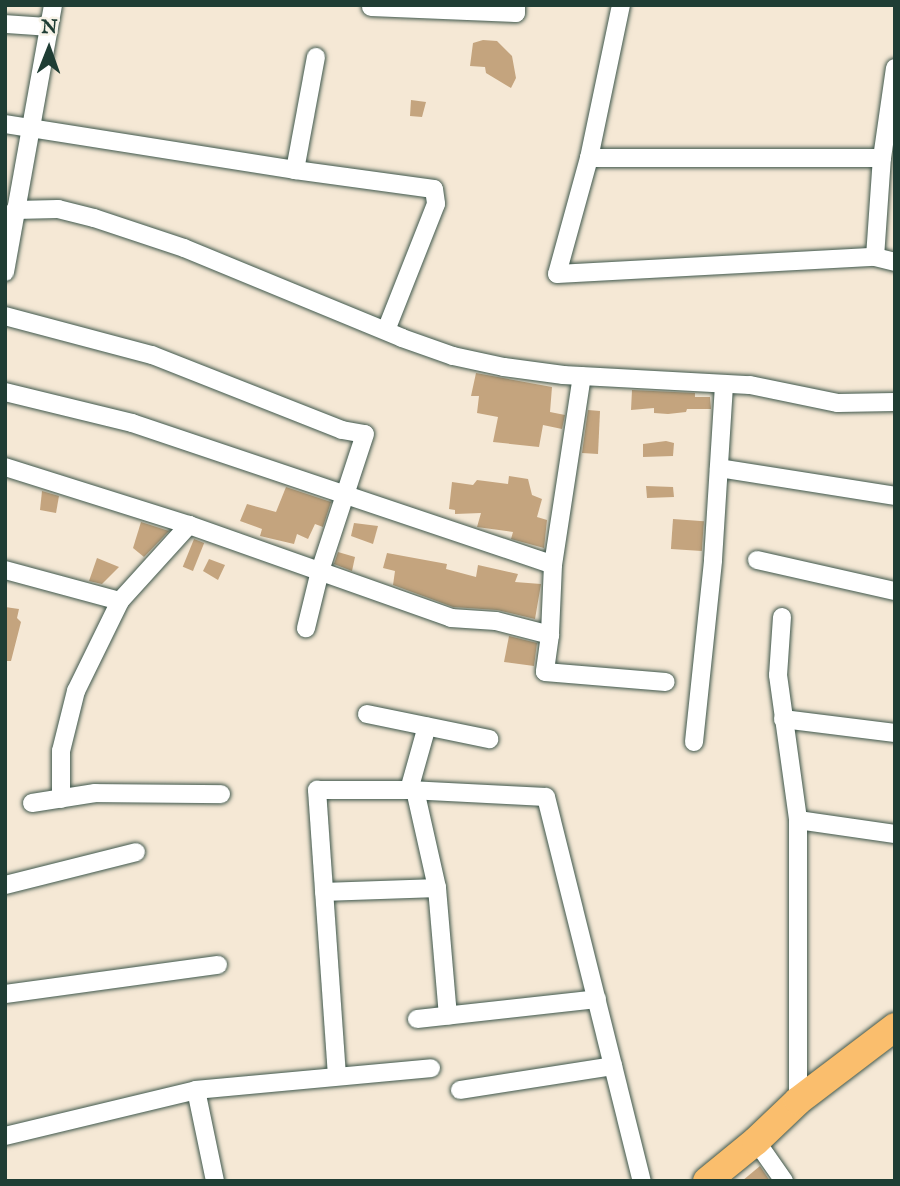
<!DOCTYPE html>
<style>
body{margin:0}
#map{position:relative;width:900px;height:1186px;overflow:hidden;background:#f5e8d5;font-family:"IM FELL English",serif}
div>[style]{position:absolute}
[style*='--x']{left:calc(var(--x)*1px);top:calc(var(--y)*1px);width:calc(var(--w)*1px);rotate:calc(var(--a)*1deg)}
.building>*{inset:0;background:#c4a47e;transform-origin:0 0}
.roads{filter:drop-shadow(0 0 2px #3f574c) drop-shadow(0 0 2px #3f574c)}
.minor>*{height:18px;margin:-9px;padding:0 9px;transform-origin:9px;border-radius:9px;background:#fff}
.primary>*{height:28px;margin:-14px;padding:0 14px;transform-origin:14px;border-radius:14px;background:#fabe6d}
span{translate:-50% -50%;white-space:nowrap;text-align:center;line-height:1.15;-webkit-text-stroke:5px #f7f3e8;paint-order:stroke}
.frame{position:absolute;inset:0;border:7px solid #1f3d34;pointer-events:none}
.north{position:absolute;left:14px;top:14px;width:70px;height:70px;-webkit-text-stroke:5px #f7f3e8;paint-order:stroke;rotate:1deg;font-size:19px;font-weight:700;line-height:28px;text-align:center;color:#1f3d34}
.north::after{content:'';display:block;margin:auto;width:24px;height:32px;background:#1f3d34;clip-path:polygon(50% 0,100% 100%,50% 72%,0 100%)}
</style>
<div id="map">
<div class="building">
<div style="clip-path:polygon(483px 40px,497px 41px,512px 56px,516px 78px,511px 88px,486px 73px,485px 67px,470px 66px,473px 43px)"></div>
<div style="clip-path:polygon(411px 100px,426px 102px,422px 117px,410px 116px)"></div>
<div style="clip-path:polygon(476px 373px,552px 387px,550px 412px,565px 415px,562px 429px,543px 425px,539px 447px,493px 442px,498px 417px,477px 413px,479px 396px,471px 396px)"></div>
<div style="clip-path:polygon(632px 390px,695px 393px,695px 397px,710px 397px,711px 409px,687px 409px,686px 412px,668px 414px,654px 413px,654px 408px,631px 410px)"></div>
<div style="clip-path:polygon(588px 410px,600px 411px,598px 454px,582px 453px)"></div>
<div style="clip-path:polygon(666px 441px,674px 443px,673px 456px,643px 457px,643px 444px)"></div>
<div style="clip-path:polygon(509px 476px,528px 479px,532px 495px,542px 499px,537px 517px,547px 520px,544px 548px,511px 539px,513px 532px,477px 527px,481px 513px,455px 514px,455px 510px,449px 509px,452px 482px,473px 485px,477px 480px,508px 484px)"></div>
<div style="clip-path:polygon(646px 486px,673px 487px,674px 497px,647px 498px)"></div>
<div style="clip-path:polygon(286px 487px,331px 502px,323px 527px,315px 524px,308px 539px,297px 534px,294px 544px,260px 536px,262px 529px,240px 521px,247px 504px,276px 512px)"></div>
<div style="clip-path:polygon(42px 491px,59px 496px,56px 513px,40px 510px)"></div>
<div style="left:673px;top:519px;width:31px;height:30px;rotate:4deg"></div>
<div style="clip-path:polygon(141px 522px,169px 531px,144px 557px,133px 548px)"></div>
<div style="clip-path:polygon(354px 523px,378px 526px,373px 544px,351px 536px)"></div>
<div style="left:194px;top:539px;width:11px;height:30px;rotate:22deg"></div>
<div style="clip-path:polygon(338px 552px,355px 557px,352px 571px,334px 564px)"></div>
<div style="clip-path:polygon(387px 553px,447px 564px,446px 569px,476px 577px,478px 565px,518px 574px,515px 582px,541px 584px,535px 619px,497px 610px,453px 607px,393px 585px,395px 571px,383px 568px)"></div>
<div style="clip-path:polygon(97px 558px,119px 567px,102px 584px,89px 581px)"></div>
<div style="clip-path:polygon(209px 559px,225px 565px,218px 580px,203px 571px)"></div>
<div style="clip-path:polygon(5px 607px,19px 609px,17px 618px,21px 622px,11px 661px,5px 661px)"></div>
<div style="clip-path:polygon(509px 636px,537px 643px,534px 666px,504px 662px)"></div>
<div style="clip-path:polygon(760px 1166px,770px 1181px,742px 1181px)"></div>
</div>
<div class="roads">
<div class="minor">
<div style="--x:621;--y:5;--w:156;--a:101.8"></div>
<div style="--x:589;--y:158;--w:120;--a:105.4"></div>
<div style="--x:557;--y:274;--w:318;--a:-3.1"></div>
<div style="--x:875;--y:257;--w:21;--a:14"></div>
<div style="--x:371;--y:7;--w:145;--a:2.4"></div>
<div style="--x:516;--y:13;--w:8;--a:-90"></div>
<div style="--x:5;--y:24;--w:44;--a:3.9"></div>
<div style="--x:5;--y:124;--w:294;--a:9"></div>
<div style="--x:295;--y:170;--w:140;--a:7.8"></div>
<div style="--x:434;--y:189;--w:15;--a:82"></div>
<div style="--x:436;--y:204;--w:136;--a:111.6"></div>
<div style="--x:589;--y:158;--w:293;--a:0"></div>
<div style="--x:295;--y:170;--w:115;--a:-79.5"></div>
<div style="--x:15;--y:210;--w:43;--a:-1.3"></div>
<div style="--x:58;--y:209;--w:37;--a:14"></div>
<div style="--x:94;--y:218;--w:95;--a:18.4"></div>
<div style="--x:184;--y:248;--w:236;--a:22.4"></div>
<div style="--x:402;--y:338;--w:54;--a:19.4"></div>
<div style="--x:453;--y:356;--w:52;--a:12.2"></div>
<div style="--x:504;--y:367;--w:60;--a:7.7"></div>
<div style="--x:563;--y:375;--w:187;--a:3.1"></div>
<div style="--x:750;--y:385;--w:90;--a:11.6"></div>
<div style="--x:838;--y:403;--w:57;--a:-1"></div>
<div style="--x:875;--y:257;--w:99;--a:-86"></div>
<div style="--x:882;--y:158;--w:91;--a:-81.8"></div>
<div style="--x:5;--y:272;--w:271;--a:-79.8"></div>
<div style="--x:5;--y:316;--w:152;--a:14.9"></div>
<div style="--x:152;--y:355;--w:204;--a:21.5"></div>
<div style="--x:342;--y:430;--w:23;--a:10"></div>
<div style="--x:365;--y:434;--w:144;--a:108.2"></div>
<div style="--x:320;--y:571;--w:59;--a:103.8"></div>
<div style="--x:5;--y:392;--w:131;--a:13.7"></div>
<div style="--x:132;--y:423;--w:444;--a:18.6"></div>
<div style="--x:553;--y:565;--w:70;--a:92.5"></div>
<div style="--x:5;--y:467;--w:193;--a:17.5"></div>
<div style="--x:719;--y:468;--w:178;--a:9"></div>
<div style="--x:757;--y:560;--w:141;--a:12.7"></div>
<div style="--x:553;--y:565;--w:191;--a:-81.3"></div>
<div style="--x:5;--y:570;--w:119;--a:15.1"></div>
<div style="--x:782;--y:617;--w:58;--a:93.9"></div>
<div style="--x:778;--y:675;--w:146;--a:82.1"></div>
<div style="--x:798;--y:820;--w:281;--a:90"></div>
<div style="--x:367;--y:714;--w:125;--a:11.6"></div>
<div style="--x:783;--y:719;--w:113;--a:7.1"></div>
<div style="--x:694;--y:742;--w:183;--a:-84"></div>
<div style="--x:713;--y:560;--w:176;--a:-86.4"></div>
<div style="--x:409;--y:790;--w:66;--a:-74.3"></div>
<div style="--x:415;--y:790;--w:100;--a:77.3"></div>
<div style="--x:437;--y:888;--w:128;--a:85.1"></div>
<div style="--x:61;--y:799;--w:48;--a:-90"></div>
<div style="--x:61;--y:751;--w:62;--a:-76"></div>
<div style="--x:76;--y:691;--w:100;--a:-63.9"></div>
<div style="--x:120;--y:601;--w:103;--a:-47.8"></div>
<div style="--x:189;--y:525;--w:278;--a:19.5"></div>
<div style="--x:451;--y:618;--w:45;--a:3.8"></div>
<div style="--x:496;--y:621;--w:56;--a:14.5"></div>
<div style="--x:550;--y:635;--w:37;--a:98"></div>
<div style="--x:545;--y:672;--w:121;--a:4.7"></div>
<div style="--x:32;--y:803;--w:64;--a:-9"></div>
<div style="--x:95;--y:793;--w:126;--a:0.5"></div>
<div style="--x:798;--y:820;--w:98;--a:8.2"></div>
<div style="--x:5;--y:885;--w:135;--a:-14.1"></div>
<div style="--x:324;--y:892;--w:113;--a:-2"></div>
<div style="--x:5;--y:994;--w:215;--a:-7.8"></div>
<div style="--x:417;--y:1019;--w:181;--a:-6.3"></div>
<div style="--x:337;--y:1076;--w:287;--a:-94"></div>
<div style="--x:317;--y:790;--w:92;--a:0"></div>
<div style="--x:409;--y:790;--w:137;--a:2.9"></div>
<div style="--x:546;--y:797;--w:396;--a:76"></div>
<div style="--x:460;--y:1090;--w:155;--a:-8.9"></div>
<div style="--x:5;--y:1136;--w:196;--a:-13.5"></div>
<div style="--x:756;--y:1141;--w:49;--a:55"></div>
<div style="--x:215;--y:1181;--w:93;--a:-101.8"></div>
<div style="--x:196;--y:1090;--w:236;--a:-5.3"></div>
</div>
<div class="primary">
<div style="--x:707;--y:1181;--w:63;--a:-39.2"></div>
<div style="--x:756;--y:1141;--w:58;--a:-43.6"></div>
<div style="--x:798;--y:1101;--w:122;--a:-37.3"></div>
</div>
</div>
<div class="frame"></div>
<div class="north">N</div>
</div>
